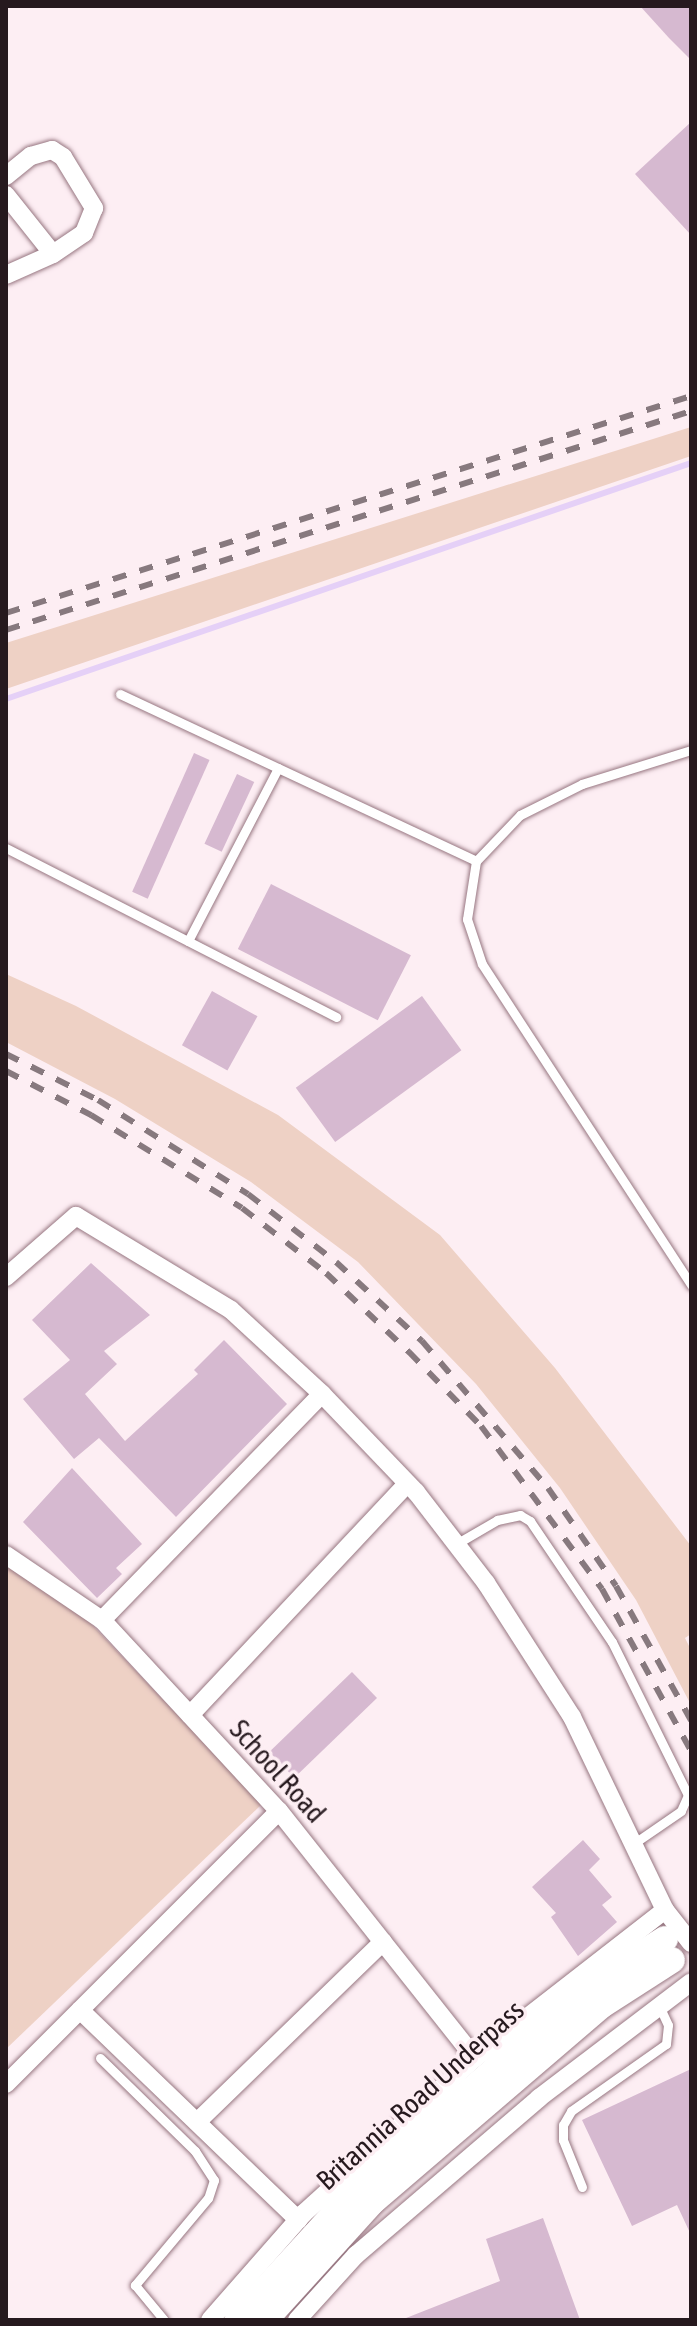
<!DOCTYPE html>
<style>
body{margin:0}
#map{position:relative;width:697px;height:2326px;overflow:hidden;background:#fdeef3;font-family:"Asap Condensed",sans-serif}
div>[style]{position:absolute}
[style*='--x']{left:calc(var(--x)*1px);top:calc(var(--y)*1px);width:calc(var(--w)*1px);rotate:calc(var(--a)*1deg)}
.green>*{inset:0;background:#eed1c5}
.stream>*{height:6px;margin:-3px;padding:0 3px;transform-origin:3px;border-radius:3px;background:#e5d0f7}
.building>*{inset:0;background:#d6b9d0;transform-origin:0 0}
.roads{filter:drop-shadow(0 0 2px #977681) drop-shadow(0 0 2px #977681)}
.lane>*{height:9px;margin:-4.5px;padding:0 4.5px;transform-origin:4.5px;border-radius:4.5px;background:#fff}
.street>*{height:18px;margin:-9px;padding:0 9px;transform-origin:9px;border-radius:9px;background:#fff}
.secondary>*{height:26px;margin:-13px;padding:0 13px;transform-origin:13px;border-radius:13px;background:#fff}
.rail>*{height:6px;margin-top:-3px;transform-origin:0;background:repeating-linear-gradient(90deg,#87797e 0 14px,transparent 0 28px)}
span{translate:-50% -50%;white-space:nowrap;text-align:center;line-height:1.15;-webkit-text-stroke:7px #fdeef3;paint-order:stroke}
.street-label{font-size:28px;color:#26191e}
.frame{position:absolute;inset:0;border:8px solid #26191e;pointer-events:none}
</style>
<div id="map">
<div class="green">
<div style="clip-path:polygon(691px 427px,691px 456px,6px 689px,6px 643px)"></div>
<div style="clip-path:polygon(6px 974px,76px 1006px,278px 1115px,440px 1235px,555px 1368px,691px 1546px,691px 1634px,685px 1638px,691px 1650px,691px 1705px,636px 1600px,560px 1488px,476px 1384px,358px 1262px,251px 1182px,115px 1099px,6px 1042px)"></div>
<div style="clip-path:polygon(6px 1566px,78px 1610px,262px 1804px,6px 2049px)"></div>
</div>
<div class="stream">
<div style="--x:6;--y:699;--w:725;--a:-19.01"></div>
</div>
<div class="building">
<div style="clip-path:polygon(640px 6px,691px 6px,691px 60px,669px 38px)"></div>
<div style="clip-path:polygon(691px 122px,691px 235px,635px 174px)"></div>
<div style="left:194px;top:753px;width:17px;height:152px;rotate:24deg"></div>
<div style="left:237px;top:774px;width:19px;height:77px;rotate:25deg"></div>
<div style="left:271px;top:884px;width:157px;height:73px;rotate:27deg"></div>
<div style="left:212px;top:991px;width:52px;height:62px;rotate:29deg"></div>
<div style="left:422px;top:996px;width:67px;height:156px;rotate:54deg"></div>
<div style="clip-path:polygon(91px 1263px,150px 1315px,104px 1351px,117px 1364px,85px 1394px,125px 1441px,198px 1374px,194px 1370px,224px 1340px,287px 1404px,176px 1517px,99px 1438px,74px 1459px,23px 1399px,70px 1360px,32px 1320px)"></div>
<div style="clip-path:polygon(72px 1468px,142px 1544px,116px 1568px,122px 1574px,97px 1598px,23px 1522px)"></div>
<div style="left:352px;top:1672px;width:36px;height:115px;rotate:46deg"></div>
<div style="clip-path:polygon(583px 1840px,600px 1859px,589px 1870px,612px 1897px,602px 1905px,617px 1922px,578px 1956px,551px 1917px,556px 1913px,532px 1887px)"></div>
<div style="clip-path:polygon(691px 2069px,691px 2235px,677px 2205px,632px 2226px,582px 2120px)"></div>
<div style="clip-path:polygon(543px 2218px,580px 2320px,401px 2320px,500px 2281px,486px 2239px)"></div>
</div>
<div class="roads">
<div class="lane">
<div style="--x:120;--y:694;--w:393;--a:25.1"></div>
<div style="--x:691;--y:750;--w:114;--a:162.7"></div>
<div style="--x:582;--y:784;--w:69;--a:153.4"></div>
<div style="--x:520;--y:815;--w:64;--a:133.7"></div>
<div style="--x:476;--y:861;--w:59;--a:98.8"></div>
<div style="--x:467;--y:919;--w:47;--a:71.6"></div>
<div style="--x:482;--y:964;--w:383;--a:56.9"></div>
<div style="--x:6;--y:848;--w:371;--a:27.1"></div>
<div style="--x:188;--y:941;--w:195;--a:-62.5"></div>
<div style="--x:456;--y:1544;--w:48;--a:-30.3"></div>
<div style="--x:497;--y:1520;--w:24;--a:-12"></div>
<div style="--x:520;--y:1515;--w:12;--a:31"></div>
<div style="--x:530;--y:1521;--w:146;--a:55.9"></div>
<div style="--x:612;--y:1642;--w:171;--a:63.6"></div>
<div style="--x:688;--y:1795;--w:17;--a:114"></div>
<div style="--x:681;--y:1811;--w:58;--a:145.5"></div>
<div style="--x:100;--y:2058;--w:133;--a:44.4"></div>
<div style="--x:195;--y:2151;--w:35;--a:57"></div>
<div style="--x:214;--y:2180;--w:19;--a:108"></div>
<div style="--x:208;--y:2198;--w:114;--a:130"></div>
<div style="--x:135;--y:2285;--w:45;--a:50.4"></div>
<div style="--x:582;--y:2187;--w:51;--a:-112"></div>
<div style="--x:563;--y:2140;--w:15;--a:-90"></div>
<div style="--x:563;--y:2125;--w:16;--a:-60"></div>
<div style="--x:571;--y:2111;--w:116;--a:-35.2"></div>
<div style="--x:666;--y:2044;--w:19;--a:-84"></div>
<div style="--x:668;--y:2025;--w:23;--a:-115"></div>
</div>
<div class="street">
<div style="--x:6;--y:176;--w:32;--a:-39"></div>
<div style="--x:31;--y:156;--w:22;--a:-16"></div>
<div style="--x:52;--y:150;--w:13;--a:32"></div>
<div style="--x:63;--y:157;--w:60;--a:58.7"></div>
<div style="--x:94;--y:208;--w:27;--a:112"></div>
<div style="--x:84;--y:233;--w:37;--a:146"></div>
<div style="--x:53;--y:254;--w:51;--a:155.9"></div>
<div style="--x:6;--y:195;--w:75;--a:51.5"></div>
<div style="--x:6;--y:1277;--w:93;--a:-41.1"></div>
<div style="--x:76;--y:1216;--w:181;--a:31.2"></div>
<div style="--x:231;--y:1310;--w:124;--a:42.7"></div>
<div style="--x:322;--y:1394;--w:136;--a:46.2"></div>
<div style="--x:416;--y:1492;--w:115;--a:52.4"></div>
<div style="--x:486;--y:1583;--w:159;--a:57.3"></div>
<div style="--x:572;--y:1717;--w:214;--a:64.3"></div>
<div style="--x:665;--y:1910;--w:241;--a:142.1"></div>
<div style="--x:475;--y:2058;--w:231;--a:137.8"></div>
<div style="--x:304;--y:2213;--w:142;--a:131.3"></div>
<div style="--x:6;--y:1555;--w:116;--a:34.1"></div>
<div style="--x:102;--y:1620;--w:260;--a:47.2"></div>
<div style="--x:279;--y:1811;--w:315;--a:51.6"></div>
<div style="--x:102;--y:1620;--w:315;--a:-45.8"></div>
<div style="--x:190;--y:1715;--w:317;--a:-46.8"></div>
<div style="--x:665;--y:1910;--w:42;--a:51.8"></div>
<div style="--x:80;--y:2010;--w:303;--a:43.9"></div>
<div style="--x:6;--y:2084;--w:386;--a:-45"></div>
<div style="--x:197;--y:2122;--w:259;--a:-44.1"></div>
<div style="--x:297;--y:2320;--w:88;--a:-47.8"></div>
<div style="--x:356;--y:2255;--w:241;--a:-40.6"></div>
<div style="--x:539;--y:2098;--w:191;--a:-37.3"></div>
</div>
<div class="secondary">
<div style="--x:237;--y:2320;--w:178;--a:-47.5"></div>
<div style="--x:357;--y:2189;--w:308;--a:-40.9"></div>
<div style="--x:590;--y:1987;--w:89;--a:-32.6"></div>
<div style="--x:265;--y:2320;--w:159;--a:-47.8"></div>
<div style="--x:372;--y:2202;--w:303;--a:-40.6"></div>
<div style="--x:602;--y:2005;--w:83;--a:-32.7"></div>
</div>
</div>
<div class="rail">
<div style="--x:6;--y:613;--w:719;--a:-17.58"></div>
<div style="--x:6;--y:630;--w:719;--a:-17.73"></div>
<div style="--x:6;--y:1054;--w:103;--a:26.6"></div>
<div style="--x:98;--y:1100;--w:177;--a:32.1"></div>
<div style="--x:248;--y:1194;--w:111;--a:37.7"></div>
<div style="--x:336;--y:1262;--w:117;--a:42.6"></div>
<div style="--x:422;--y:1341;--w:194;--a:49.4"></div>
<div style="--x:548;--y:1488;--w:119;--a:55.2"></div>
<div style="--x:616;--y:1586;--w:154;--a:60.8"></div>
<div style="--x:6;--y:1071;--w:96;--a:27.4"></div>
<div style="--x:91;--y:1115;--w:177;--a:31.6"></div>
<div style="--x:242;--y:1208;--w:106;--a:37.7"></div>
<div style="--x:326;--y:1273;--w:115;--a:43.6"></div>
<div style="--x:409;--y:1352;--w:103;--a:45.8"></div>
<div style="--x:481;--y:1426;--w:203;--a:53.4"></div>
<div style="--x:602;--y:1589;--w:185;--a:61.2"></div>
</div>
<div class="street-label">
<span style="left:278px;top:1771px;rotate:48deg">School Road</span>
<span style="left:420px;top:2095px;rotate:-42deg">Britannia Road Underpass</span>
</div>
<div class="frame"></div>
</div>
